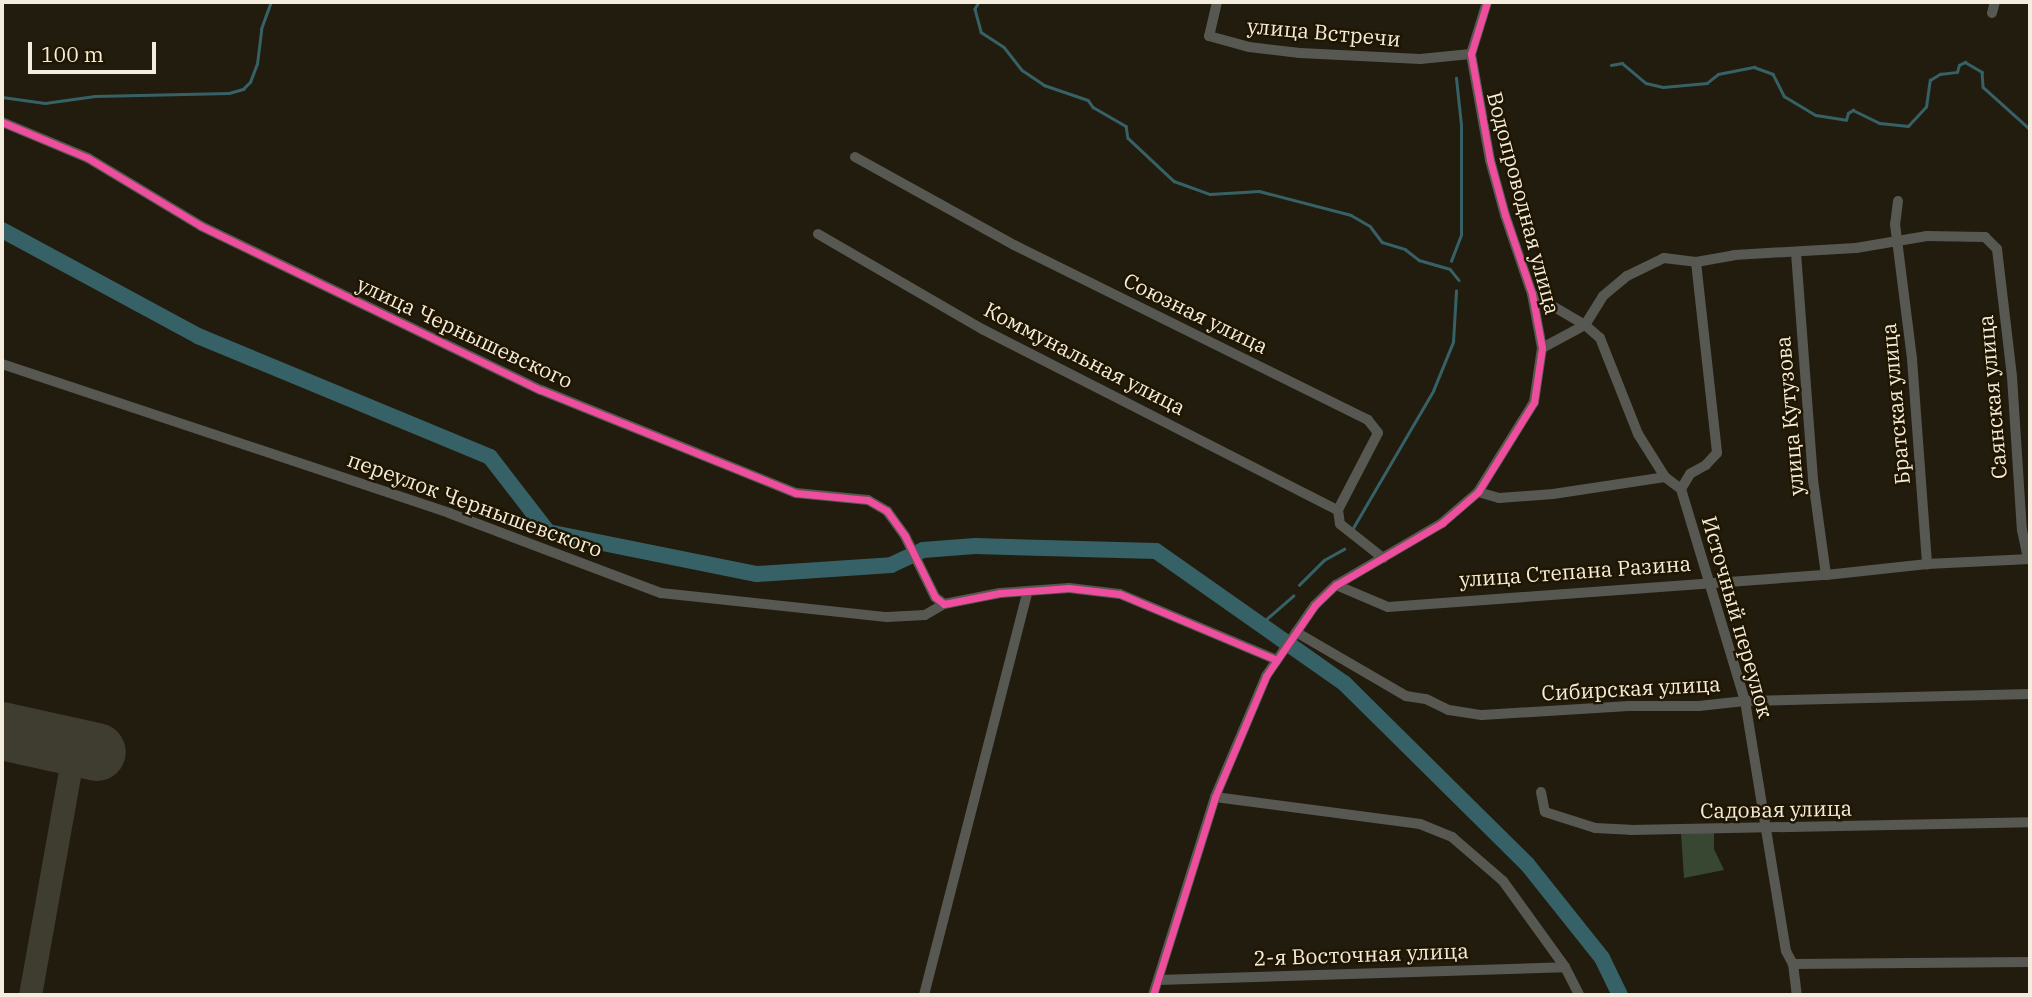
<!DOCTYPE html>
<meta charset="utf-8">
<style>
body{margin:0}
#map{position:relative;width:2032px;height:997px;overflow:hidden;background:#211c0d;font-family:"IBM Plex Serif",serif}
div>[style]{position:absolute}
[style*='--x']{left:calc(var(--x)*1px);top:calc(var(--y)*1px);width:calc(var(--w)*1px);rotate:calc(var(--a)*1deg)}
.green>*{inset:0;background:#374732}
.stream>*{height:2.5px;margin:-1.25px;padding:0 1.25px;transform-origin:1.25px;border-radius:1.25px;background:#366166}
.river>*{height:16px;margin:-8px;padding:0 8px;transform-origin:8px;border-radius:8px;background:#366166}
.taxiway>*{height:23px;margin:-11.5px;padding:0 11.5px;transform-origin:11.5px;border-radius:11.5px;background:#3f3c30}
.runway>*{height:58px;margin:-29px;padding:0 29px;transform-origin:29px;border-radius:29px;background:#3f3c30}
.minor>*{height:10px;margin:-5px;padding:0 5px;transform-origin:5px;border-radius:5px;background:#575851}
.cycleway>*{height:7px;margin:-3.5px;padding:0 3.5px;transform-origin:3.5px;border-radius:3.5px;background:#ef4d9e}
span{translate:-50% -50%;white-space:nowrap;text-align:center;line-height:1.15;-webkit-text-stroke:5px #201600;paint-order:stroke}
.street-label{font-size:21px;color:#f4edde}
.frame{position:absolute;inset:0;border:4px solid #f4edde;pointer-events:none}
.scale{position:absolute;left:28px;top:42px;width:128px;height:32px;box-sizing:border-box;border:4px solid #f4edde;border-top:0;padding-left:9px;font-size:21px;line-height:24px;white-space:nowrap;color:#f4edde;-webkit-text-stroke:5px #201600;paint-order:stroke}
</style>
<div id="map">
<div class="green">
<div style="clip-path:polygon(1714px 832px,1714px 849px,1724px 870px,1684px 878px,1681px 833px)"></div>
</div>
<div class="stream">
<div style="--x:979;--y:2;--w:8;--a:120"></div>
<div style="--x:975;--y:9;--w:24;--a:75"></div>
<div style="--x:981;--y:32;--w:27;--a:33"></div>
<div style="--x:1004;--y:47;--w:29;--a:52"></div>
<div style="--x:1022;--y:70;--w:27;--a:34"></div>
<div style="--x:1044;--y:85;--w:46;--a:18.8"></div>
<div style="--x:1088;--y:100;--w:9;--a:54"></div>
<div style="--x:1093;--y:107;--w:38;--a:30"></div>
<div style="--x:1126;--y:126;--w:12;--a:81"></div>
<div style="--x:1128;--y:138;--w:63;--a:43.1"></div>
<div style="--x:1174;--y:181;--w:38;--a:20"></div>
<div style="--x:1210;--y:194;--w:49;--a:-3.5"></div>
<div style="--x:1259;--y:191;--w:95;--a:14.6"></div>
<div style="--x:1351;--y:215;--w:22;--a:30"></div>
<div style="--x:1370;--y:226;--w:20;--a:53"></div>
<div style="--x:1382;--y:242;--w:24;--a:17"></div>
<div style="--x:1405;--y:249;--w:18;--a:38"></div>
<div style="--x:1419;--y:260;--w:32;--a:16"></div>
<div style="--x:1450;--y:269;--w:14;--a:51"></div>
<div style="--x:1611;--y:65;--w:11;--a:-10"></div>
<div style="--x:1622;--y:63;--w:31;--a:40"></div>
<div style="--x:1646;--y:83;--w:17;--a:13"></div>
<div style="--x:1663;--y:87;--w:44;--a:-5.2"></div>
<div style="--x:1707;--y:83;--w:14;--a:-39"></div>
<div style="--x:1718;--y:74;--w:37;--a:-11"></div>
<div style="--x:1754;--y:67;--w:20;--a:20"></div>
<div style="--x:1773;--y:74;--w:25;--a:63"></div>
<div style="--x:1784;--y:96;--w:37;--a:31"></div>
<div style="--x:1816;--y:115;--w:30;--a:9"></div>
<div style="--x:1846;--y:120;--w:7;--a:-74"></div>
<div style="--x:1848;--y:113;--w:6;--a:-31"></div>
<div style="--x:1853;--y:110;--w:30;--a:26"></div>
<div style="--x:1880;--y:123;--w:28;--a:6"></div>
<div style="--x:1908;--y:126;--w:26;--a:-47"></div>
<div style="--x:1926;--y:107;--w:27;--a:-82"></div>
<div style="--x:1930;--y:80;--w:12;--a:-31"></div>
<div style="--x:1940;--y:74;--w:17;--a:-7"></div>
<div style="--x:1957;--y:72;--w:7;--a:-74"></div>
<div style="--x:1959;--y:65;--w:7;--a:-27"></div>
<div style="--x:1965;--y:62;--w:20;--a:30"></div>
<div style="--x:1982;--y:72;--w:15;--a:86"></div>
<div style="--x:1983;--y:87;--w:63;--a:41.8"></div>
<div style="--x:2;--y:97;--w:43;--a:7.9"></div>
<div style="--x:45;--y:103;--w:50;--a:-8"></div>
<div style="--x:95;--y:96;--w:134;--a:-1.3"></div>
<div style="--x:229;--y:93;--w:15;--a:-16"></div>
<div style="--x:243;--y:89;--w:10;--a:-45"></div>
<div style="--x:250;--y:82;--w:19;--a:-69"></div>
<div style="--x:257;--y:64;--w:35;--a:-83"></div>
<div style="--x:261;--y:29;--w:29;--a:-70"></div>
<div style="--x:1451;--y:261;--w:28;--a:-69"></div>
<div style="--x:1461;--y:235;--w:110;--a:-90"></div>
<div style="--x:1461;--y:125;--w:47;--a:-96.1"></div>
<div style="--x:1353;--y:528;--w:159;--a:-59.7"></div>
<div style="--x:1433;--y:391;--w:53;--a:-67.8"></div>
<div style="--x:1453;--y:342;--w:51;--a:-86.6"></div>
<div style="--x:1299;--y:585;--w:35;--a:-45"></div>
<div style="--x:1324;--y:560;--w:23;--a:-29"></div>
<div style="--x:1263;--y:622;--w:40;--a:-41"></div>
</div>
<div class="river">
<div style="--x:2;--y:230;--w:223;--a:28.4"></div>
<div style="--x:198;--y:336;--w:316;--a:22.5"></div>
<div style="--x:490;--y:457;--w:95;--a:52.3"></div>
<div style="--x:548;--y:532;--w:213;--a:11.4"></div>
<div style="--x:757;--y:574;--w:134;--a:-3.8"></div>
<div style="--x:891;--y:565;--w:35;--a:-25"></div>
<div style="--x:923;--y:550;--w:52;--a:-4.4"></div>
<div style="--x:975;--y:546;--w:181;--a:1.6"></div>
<div style="--x:1156;--y:551;--w:230;--a:35.1"></div>
<div style="--x:1344;--y:683;--w:257;--a:44.7"></div>
<div style="--x:1527;--y:864;--w:120;--a:51.4"></div>
<div style="--x:1602;--y:958;--w:41;--a:64.1"></div>
</div>
<div class="taxiway">
<div style="--x:30;--y:995;--w:252;--a:-79.9"></div>
</div>
<div class="runway">
<div style="--x:2;--y:731;--w:97;--a:12.5"></div>
</div>
<div class="minor">
<div style="--x:1217;--y:2;--w:35;--a:103"></div>
<div style="--x:1209;--y:36;--w:41;--a:15.4"></div>
<div style="--x:1249;--y:47;--w:51;--a:6.7"></div>
<div style="--x:1300;--y:53;--w:120;--a:2.9"></div>
<div style="--x:1420;--y:59;--w:51;--a:-5.6"></div>
<div style="--x:1992;--y:13;--w:11;--a:-75"></div>
<div style="--x:2;--y:122;--w:93;--a:22.7"></div>
<div style="--x:88;--y:158;--w:132;--a:31"></div>
<div style="--x:201;--y:226;--w:377;--a:25.8"></div>
<div style="--x:541;--y:390;--w:275;--a:22"></div>
<div style="--x:796;--y:493;--w:72;--a:5.6"></div>
<div style="--x:868;--y:500;--w:22;--a:30"></div>
<div style="--x:887;--y:511;--w:31;--a:54"></div>
<div style="--x:905;--y:536;--w:68;--a:63.8"></div>
<div style="--x:935;--y:597;--w:11;--a:38"></div>
<div style="--x:944;--y:604;--w:57;--a:-11.1"></div>
<div style="--x:1000;--y:593;--w:69;--a:-4.1"></div>
<div style="--x:1069;--y:588;--w:51;--a:6.7"></div>
<div style="--x:1120;--y:594;--w:170;--a:22.8"></div>
<div style="--x:855;--y:157;--w:182;--a:29"></div>
<div style="--x:1014;--y:245;--w:395;--a:26.3"></div>
<div style="--x:1368;--y:420;--w:16;--a:52"></div>
<div style="--x:1378;--y:433;--w:87;--a:117.5"></div>
<div style="--x:1338;--y:510;--w:14;--a:82"></div>
<div style="--x:1340;--y:524;--w:55;--a:38.3"></div>
<div style="--x:1898;--y:201;--w:23;--a:97"></div>
<div style="--x:1895;--y:224;--w:136;--a:82.8"></div>
<div style="--x:1912;--y:359;--w:206;--a:85.8"></div>
<div style="--x:818;--y:234;--w:190;--a:30.1"></div>
<div style="--x:982;--y:329;--w:399;--a:27"></div>
<div style="--x:1796;--y:253;--w:228;--a:85.7"></div>
<div style="--x:1813;--y:480;--w:96;--a:82.2"></div>
<div style="--x:1696;--y:262;--w:192;--a:83.7"></div>
<div style="--x:1717;--y:453;--w:16;--a:133"></div>
<div style="--x:1706;--y:465;--w:18;--a:151"></div>
<div style="--x:1690;--y:474;--w:17;--a:121"></div>
<div style="--x:1681;--y:489;--w:221;--a:73.2"></div>
<div style="--x:1745;--y:701;--w:253;--a:80.7"></div>
<div style="--x:1786;--y:951;--w:15;--a:62"></div>
<div style="--x:1793;--y:964;--w:31;--a:83"></div>
<div style="--x:1532;--y:294;--w:61;--a:30.3"></div>
<div style="--x:1585;--y:325;--w:20;--a:41"></div>
<div style="--x:1600;--y:338;--w:103;--a:68.4"></div>
<div style="--x:1638;--y:434;--w:51;--a:57.9"></div>
<div style="--x:1665;--y:477;--w:20;--a:37"></div>
<div style="--x:1542;--y:348;--w:49;--a:-28.1"></div>
<div style="--x:1585;--y:325;--w:34;--a:-58"></div>
<div style="--x:1603;--y:296;--w:31;--a:-40"></div>
<div style="--x:1627;--y:276;--w:41;--a:-25.9"></div>
<div style="--x:1664;--y:258;--w:32;--a:7"></div>
<div style="--x:1696;--y:262;--w:39;--a:-10"></div>
<div style="--x:1734;--y:255;--w:122;--a:-3.3"></div>
<div style="--x:1856;--y:248;--w:72;--a:-9.6"></div>
<div style="--x:1927;--y:236;--w:58;--a:1"></div>
<div style="--x:1985;--y:237;--w:17;--a:45"></div>
<div style="--x:1997;--y:249;--w:129;--a:83.3"></div>
<div style="--x:2012;--y:377;--w:153;--a:86.3"></div>
<div style="--x:2022;--y:530;--w:30;--a:78"></div>
<div style="--x:2;--y:364;--w:471;--a:18.4"></div>
<div style="--x:449;--y:513;--w:227;--a:20.7"></div>
<div style="--x:661;--y:593;--w:227;--a:6.1"></div>
<div style="--x:887;--y:617;--w:38;--a:-3"></div>
<div style="--x:925;--y:615;--w:22;--a:-30"></div>
<div style="--x:1478;--y:492;--w:22;--a:16"></div>
<div style="--x:1499;--y:498;--w:54;--a:-4.2"></div>
<div style="--x:1553;--y:494;--w:113;--a:-8.6"></div>
<div style="--x:1336;--y:585;--w:56;--a:22.9"></div>
<div style="--x:1388;--y:607;--w:439;--a:-4.2"></div>
<div style="--x:1826;--y:575;--w:102;--a:-6.2"></div>
<div style="--x:1927;--y:564;--w:103;--a:-2.8"></div>
<div style="--x:1296;--y:632;--w:127;--a:30.2"></div>
<div style="--x:1406;--y:696;--w:20;--a:9"></div>
<div style="--x:1426;--y:699;--w:25;--a:26"></div>
<div style="--x:1449;--y:710;--w:33;--a:9"></div>
<div style="--x:1482;--y:715;--w:147;--a:-3.5"></div>
<div style="--x:1629;--y:706;--w:70;--a:0"></div>
<div style="--x:1699;--y:706;--w:46;--a:-6.2"></div>
<div style="--x:1745;--y:701;--w:285;--a:-1.4"></div>
<div style="--x:1541;--y:792;--w:20;--a:79"></div>
<div style="--x:1545;--y:812;--w:52;--a:17.7"></div>
<div style="--x:1595;--y:828;--w:35;--a:3"></div>
<div style="--x:1630;--y:830;--w:400;--a:-1.1"></div>
<div style="--x:1215;--y:797;--w:207;--a:7.5"></div>
<div style="--x:1420;--y:824;--w:35;--a:22"></div>
<div style="--x:1452;--y:837;--w:67;--a:40.8"></div>
<div style="--x:1503;--y:881;--w:106;--a:54.2"></div>
<div style="--x:1565;--y:967;--w:31;--a:63"></div>
<div style="--x:1793;--y:964;--w:237;--a:-0.5"></div>
<div style="--x:1158;--y:980;--w:407;--a:-1.8"></div>
<div style="--x:924;--y:995;--w:417;--a:-75.6"></div>
<div style="--x:1153;--y:995;--w:207;--a:-72.6"></div>
<div style="--x:1215;--y:797;--w:131;--a:-67.1"></div>
<div style="--x:1266;--y:676;--w:86;--a:-55.4"></div>
<div style="--x:1315;--y:605;--w:29;--a:-44"></div>
<div style="--x:1336;--y:585;--w:123;--a:-30.3"></div>
<div style="--x:1442;--y:523;--w:48;--a:-40.7"></div>
<div style="--x:1478;--y:492;--w:106;--a:-58.1"></div>
<div style="--x:1534;--y:402;--w:55;--a:-81.6"></div>
<div style="--x:1542;--y:348;--w:55;--a:-100.5"></div>
<div style="--x:1532;--y:294;--w:83;--a:-108.9"></div>
<div style="--x:1505;--y:215;--w:57;--a:-105.3"></div>
<div style="--x:1490;--y:160;--w:108;--a:-100.2"></div>
<div style="--x:1471;--y:54;--w:54;--a:-72.9"></div>
</div>
<div class="cycleway">
<div style="--x:2;--y:122;--w:93;--a:22.7"></div>
<div style="--x:88;--y:158;--w:132;--a:31"></div>
<div style="--x:201;--y:226;--w:377;--a:25.8"></div>
<div style="--x:541;--y:390;--w:275;--a:22"></div>
<div style="--x:796;--y:493;--w:72;--a:5.6"></div>
<div style="--x:868;--y:500;--w:22;--a:30"></div>
<div style="--x:887;--y:511;--w:31;--a:54"></div>
<div style="--x:905;--y:536;--w:68;--a:63.8"></div>
<div style="--x:935;--y:597;--w:11;--a:38"></div>
<div style="--x:944;--y:604;--w:57;--a:-11.1"></div>
<div style="--x:1000;--y:593;--w:69;--a:-4.1"></div>
<div style="--x:1069;--y:588;--w:51;--a:6.7"></div>
<div style="--x:1120;--y:594;--w:170;--a:22.8"></div>
<div style="--x:1153;--y:995;--w:207;--a:-72.6"></div>
<div style="--x:1215;--y:797;--w:131;--a:-67.1"></div>
<div style="--x:1266;--y:676;--w:86;--a:-55.4"></div>
<div style="--x:1315;--y:605;--w:29;--a:-44"></div>
<div style="--x:1336;--y:585;--w:123;--a:-30.3"></div>
<div style="--x:1442;--y:523;--w:48;--a:-40.7"></div>
<div style="--x:1478;--y:492;--w:106;--a:-58.1"></div>
<div style="--x:1534;--y:402;--w:55;--a:-81.6"></div>
<div style="--x:1542;--y:348;--w:55;--a:-100.5"></div>
<div style="--x:1532;--y:294;--w:83;--a:-108.9"></div>
<div style="--x:1505;--y:215;--w:57;--a:-105.3"></div>
<div style="--x:1490;--y:160;--w:108;--a:-100.2"></div>
<div style="--x:1471;--y:54;--w:54;--a:-72.9"></div>
</div>
<div class="street-label">
<span style="left:1324px;top:32px;rotate:5deg">улица Встречи</span>
<span style="left:1524px;top:203px;rotate:75deg">Водопроводная улица</span>
<span style="left:1196px;top:313px;rotate:26deg">Союзная улица</span>
<span style="left:465px;top:332px;rotate:25deg">улица Чернышевского</span>
<span style="left:1085px;top:358px;rotate:27deg">Коммунальная улица</span>
<span style="left:1992px;top:397px;rotate:-95deg">Саянская улица</span>
<span style="left:1895px;top:404px;rotate:-95deg">Братская улица</span>
<span style="left:1789px;top:416px;rotate:-95deg">улица Кутузова</span>
<span style="left:475px;top:504px;rotate:20deg">переулок Чернышевского</span>
<span style="left:1575px;top:571px;rotate:-4deg">улица Степана Разина</span>
<span style="left:1738px;top:617px;rotate:74deg">Источный переулок</span>
<span style="left:1631px;top:688px;rotate:-3deg">Сибирская улица</span>
<span style="left:1776px;top:809px;rotate:-1deg">Садовая улица</span>
<span style="left:1361px;top:954px;rotate:-2deg">2-я Восточная улица</span>
</div>
<div class="frame"></div>
<div class="scale">100 m</div>
</div>
